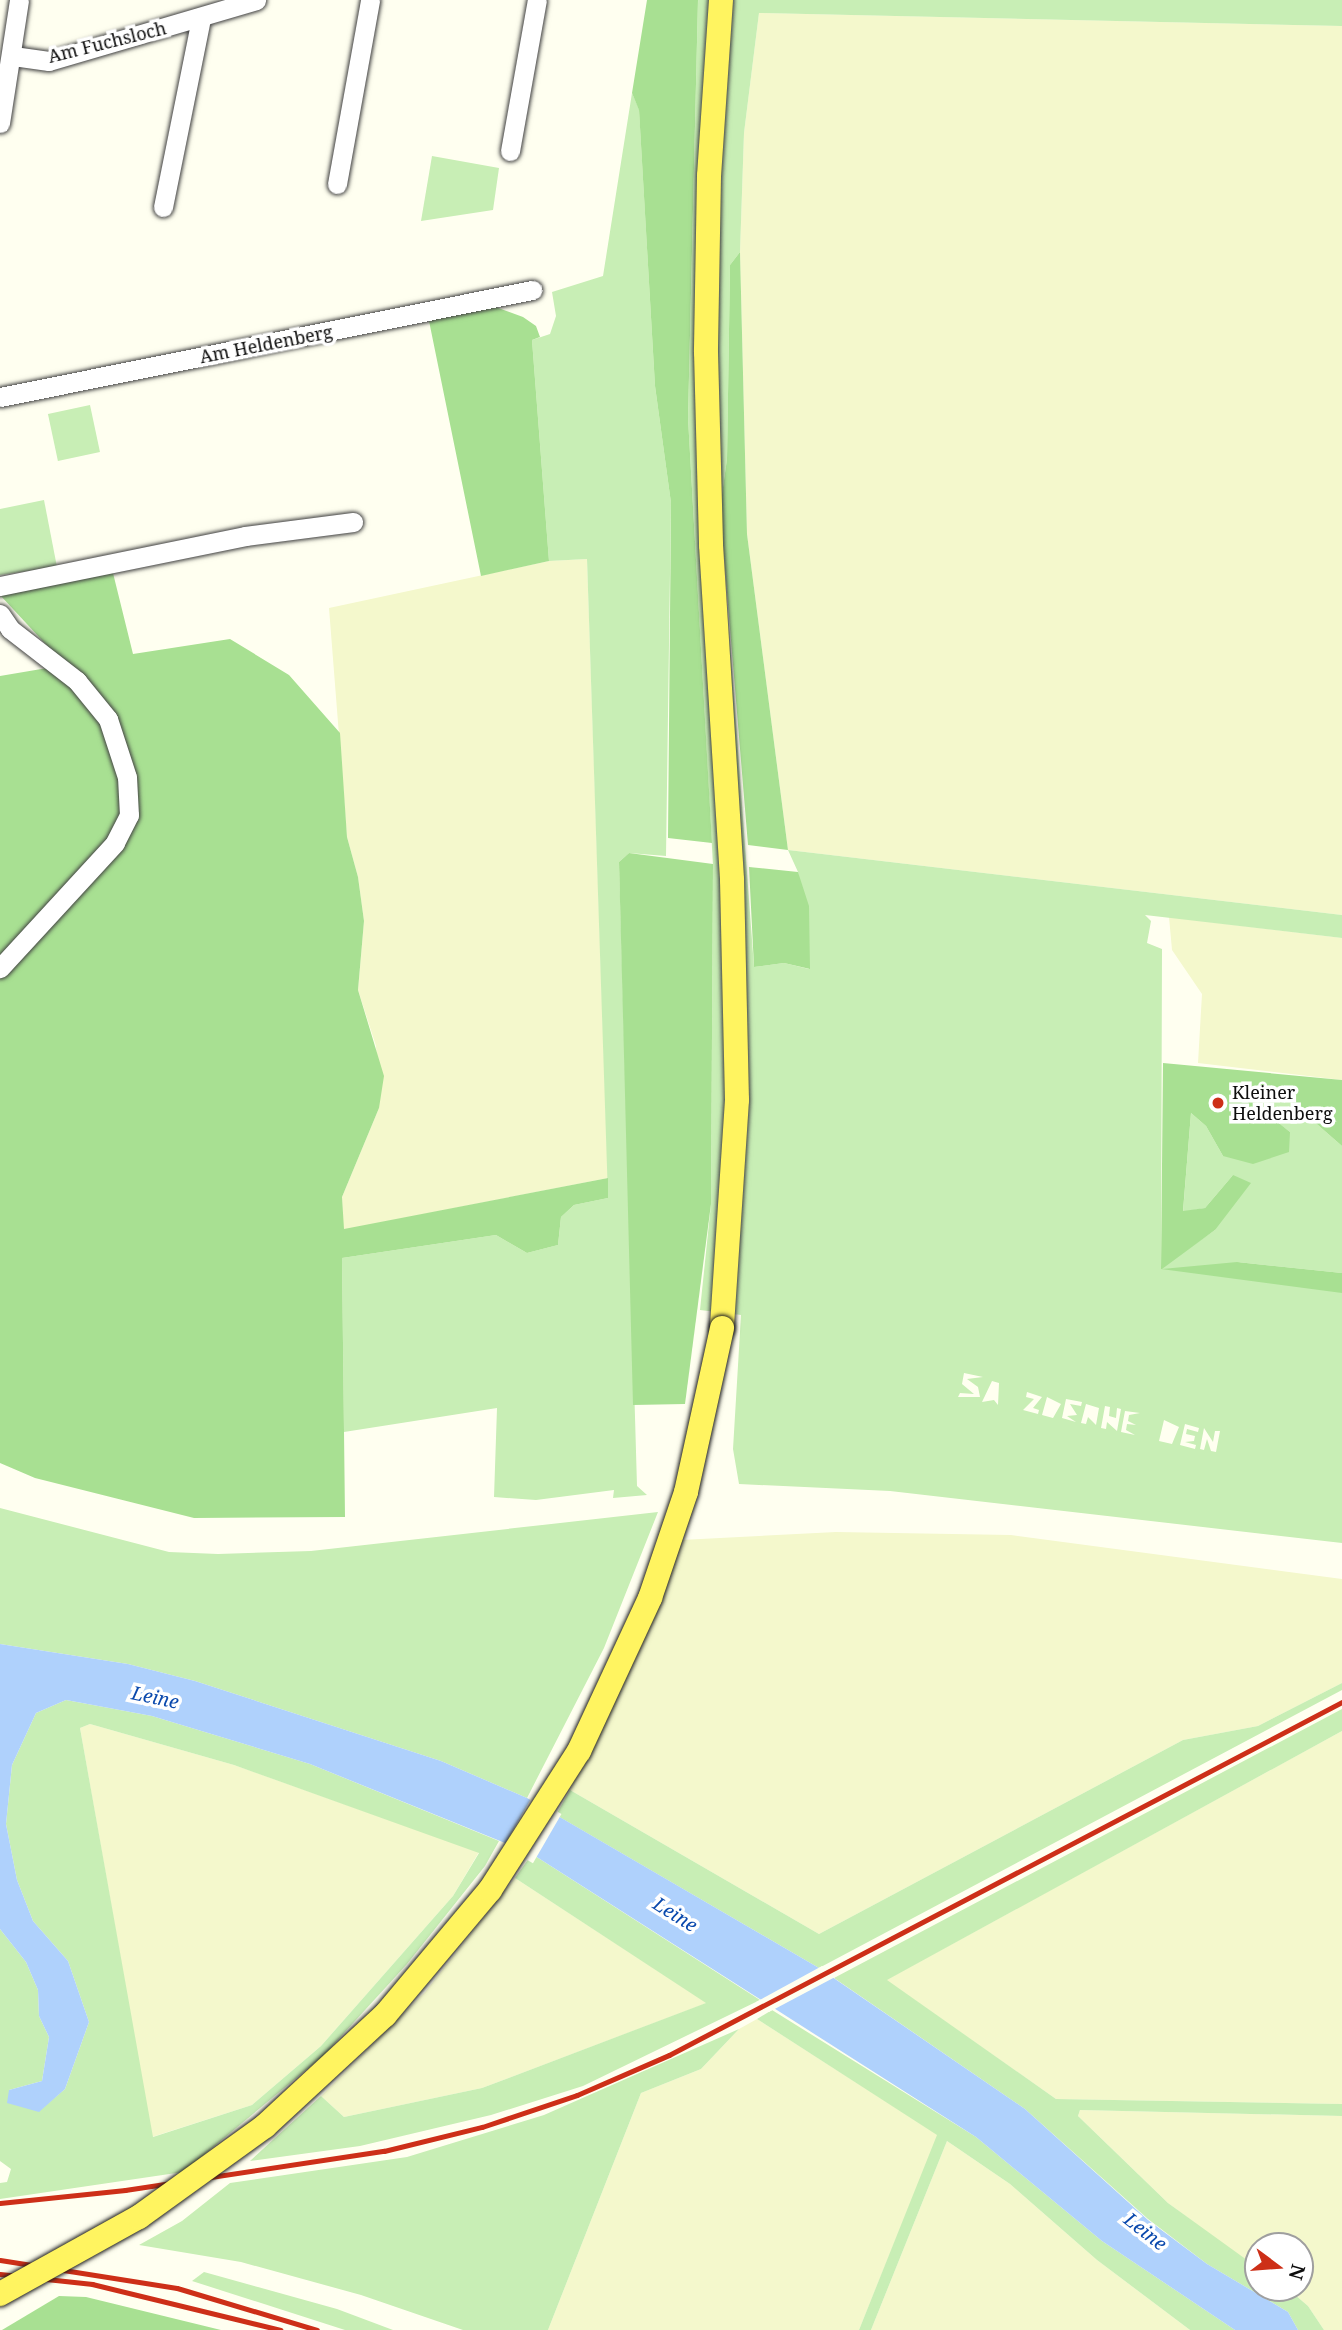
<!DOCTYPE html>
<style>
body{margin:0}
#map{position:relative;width:1342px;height:2330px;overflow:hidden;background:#fffff0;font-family:"Noto Serif",serif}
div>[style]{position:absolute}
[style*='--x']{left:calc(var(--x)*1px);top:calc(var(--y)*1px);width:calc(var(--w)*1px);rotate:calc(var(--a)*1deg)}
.farmland>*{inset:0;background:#f4f8cc}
.green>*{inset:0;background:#c8eeb5;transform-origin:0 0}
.forest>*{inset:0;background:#a8e092}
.water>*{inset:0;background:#afd1fc}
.pier>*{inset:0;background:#fffff0;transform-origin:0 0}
.roads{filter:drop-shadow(0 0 2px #414141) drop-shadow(0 0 2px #414141)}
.minor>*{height:19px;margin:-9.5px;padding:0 9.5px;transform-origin:9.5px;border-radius:9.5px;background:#fff}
.major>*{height:24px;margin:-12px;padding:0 12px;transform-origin:12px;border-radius:12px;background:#fff460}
.rail>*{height:5px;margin:-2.5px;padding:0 2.5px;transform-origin:2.5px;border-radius:2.5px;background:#cd2f18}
.bridges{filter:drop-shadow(0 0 2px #1f1f1f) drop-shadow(0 0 2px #1f1f1f)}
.major-bridge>*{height:24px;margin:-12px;padding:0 12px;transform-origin:12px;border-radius:12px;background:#fff460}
.dots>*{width:19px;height:19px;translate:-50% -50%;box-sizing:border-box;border:4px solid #fff;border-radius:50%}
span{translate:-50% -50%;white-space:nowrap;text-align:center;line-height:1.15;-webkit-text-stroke:7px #fff;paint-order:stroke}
.street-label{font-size:18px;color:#0e0e0e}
.poi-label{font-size:18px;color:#0e0e0e}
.left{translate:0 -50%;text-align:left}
.water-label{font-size:19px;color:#0a49ad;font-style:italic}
.north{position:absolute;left:1244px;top:2232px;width:70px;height:70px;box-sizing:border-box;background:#fff;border:2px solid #9f9f9f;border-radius:50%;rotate:106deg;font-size:19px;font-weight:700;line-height:28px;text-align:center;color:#0e0e0e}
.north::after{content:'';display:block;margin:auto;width:24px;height:32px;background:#cd2f18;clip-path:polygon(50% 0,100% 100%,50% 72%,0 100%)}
</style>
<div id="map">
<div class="farmland">
<div style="clip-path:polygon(759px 13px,1342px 26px,1342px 915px,788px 850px,747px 534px,740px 252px,744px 133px)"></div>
<div style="clip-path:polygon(587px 559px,608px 1178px,343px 1230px,342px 1197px,379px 1108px,376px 1046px,358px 990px,364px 921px,358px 877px,347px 837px,329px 608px,549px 561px)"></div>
<div style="clip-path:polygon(1169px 917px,1342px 938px,1342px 1080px,1198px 1063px,1202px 994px,1172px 950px)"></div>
<div style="clip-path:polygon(836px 1532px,1011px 1535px,1342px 1579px,1342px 1683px,1258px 1726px,1183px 1740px,819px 1934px,570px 1790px,636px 1656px,681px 1540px)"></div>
<div style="clip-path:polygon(90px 1724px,234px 1765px,479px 1852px,453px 1896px,321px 2046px,252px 2105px,152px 2137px,80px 1728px)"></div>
<div style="clip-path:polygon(1342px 1731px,1342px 2104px,1056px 2099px,886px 1980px)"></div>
<div style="clip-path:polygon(515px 1878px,707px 2003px,482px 2088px,344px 2117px,321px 2096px,425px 1992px)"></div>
<div style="clip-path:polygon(757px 2019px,938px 2135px,859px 2330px,548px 2330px,641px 2093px,701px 2069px,739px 2029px)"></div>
<div style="clip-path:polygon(1080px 2110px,1342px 2116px,1342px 2330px,1324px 2330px,1308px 2306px,1287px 2288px,1300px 2288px,1300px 2246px,1258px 2246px,1258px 2268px,1250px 2264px,1168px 2203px,1078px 2116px)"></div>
<div style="clip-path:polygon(947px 2141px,1010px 2184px,1097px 2260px,1190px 2330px,871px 2330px)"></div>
</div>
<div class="green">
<div style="clip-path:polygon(evenodd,698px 0,1342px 0,1342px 26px,759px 13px,744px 133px,740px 252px,730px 265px,727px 459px,720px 508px,754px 967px,784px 963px,809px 969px,798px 872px,788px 850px,1342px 915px,1342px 938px,1145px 915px,1151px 921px,1147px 943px,1162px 949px,1161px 1268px,1215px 1230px,1233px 1175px,1205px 1208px,1183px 1212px,1191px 1113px,1206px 1126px,1223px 1156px,1290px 1132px,1242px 1095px,1287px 1098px,1342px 1146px,1342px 1273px,1237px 1262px,1342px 1292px,1342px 1543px,890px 1491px,739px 1484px,733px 1449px,741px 1315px,700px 1310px,711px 1204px,713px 865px,688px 418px,698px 0,964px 1373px,983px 1377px,967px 1379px,978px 1387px,980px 1397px,958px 1397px,960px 1393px,974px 1394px,962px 1384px,964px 1373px,698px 0,992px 1381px,999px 1383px,998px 1405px,994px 1400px,982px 1402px,992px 1381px,698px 0,1027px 1392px,1042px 1397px,1033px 1408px,1039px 1410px,1038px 1414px,1023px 1410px,1034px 1399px,1026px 1397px,1027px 1392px,698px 0,1047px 1397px,1061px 1404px,1053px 1418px,1042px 1415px,1047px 1397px,698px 0,1066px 1399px,1082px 1402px,1081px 1406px,1070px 1404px,1077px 1415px,1067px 1416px,1076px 1422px,1062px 1418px,1066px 1399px,698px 0,1086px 1404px,1099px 1408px,1096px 1425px,1088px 1417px,1086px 1424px,1081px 1423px,1086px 1404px,698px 0,1105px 1406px,1110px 1407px,1109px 1416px,1116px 1418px,1117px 1408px,1121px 1409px,1117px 1431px,1107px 1422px,1106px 1429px,1101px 1428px,1105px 1406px,698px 0,1125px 1411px,1140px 1413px,1129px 1415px,1128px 1421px,1136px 1425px,1127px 1424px,1126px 1430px,1135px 1435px,1121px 1432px,1125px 1411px,698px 0,1164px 1420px,1179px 1427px,1172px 1444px,1159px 1441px,1164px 1420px,698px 0,1185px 1424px,1199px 1428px,1198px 1432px,1187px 1429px,1186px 1434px,1195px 1436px,1194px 1441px,1185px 1442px,1196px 1445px,1195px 1449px,1180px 1445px,1185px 1424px,698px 0,1204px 1428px,1213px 1442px,1215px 1431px,1220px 1431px,1216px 1452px,1211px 1451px,1207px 1439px,1204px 1450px,1200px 1449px,1204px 1428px)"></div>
<div style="clip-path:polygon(632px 93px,639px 109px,655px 386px,671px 503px,666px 856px,629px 853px,619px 862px,637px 1486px,647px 1495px,613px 1498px,614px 1490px,536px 1500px,494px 1497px,497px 1408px,344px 1432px,342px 1258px,496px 1235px,527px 1253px,558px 1245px,561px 1217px,574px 1205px,608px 1198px,587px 559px,549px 561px,532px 340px,550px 334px,556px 316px,552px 292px,603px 276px)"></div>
<div style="clip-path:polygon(432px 156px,499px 168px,493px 210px,421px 221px)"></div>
<div style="left:90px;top:405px;width:48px;height:43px;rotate:78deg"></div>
<div style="clip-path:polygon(44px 500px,57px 567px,0 575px,0 509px)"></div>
<div style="clip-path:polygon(0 1508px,169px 1552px,218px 1554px,311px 1551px,658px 1512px,604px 1648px,527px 1798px,441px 1761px,195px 1681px,128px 1664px,0 1644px)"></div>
<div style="clip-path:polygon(1342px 1683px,1342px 1690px,819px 1968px,556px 1815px,570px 1790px,819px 1934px,1183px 1740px,1258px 1726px)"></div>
<div style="clip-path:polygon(evenodd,66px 1700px,152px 1716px,310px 1764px,499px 1841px,485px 1866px,407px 1964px,324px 2055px,183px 2172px,0 2199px,0 2183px,7px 2182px,11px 2169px,0 2161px,0 1929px,26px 1962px,38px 1990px,39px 2016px,49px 2037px,42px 2081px,9px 2090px,39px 2111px,65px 2089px,89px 2022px,68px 1961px,33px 1921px,17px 1880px,6px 1824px,12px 1765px,36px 1713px,66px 1700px,90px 1724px,234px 1765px,479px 1853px,453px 1896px,321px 2046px,252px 2105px,153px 2137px,80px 1728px,90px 1724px)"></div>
<div style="clip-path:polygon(1342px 1709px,1342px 1731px,887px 1980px,1056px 2099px,1342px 2104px,1342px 2116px,1080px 2110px,1078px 2116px,1168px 2203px,1258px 2268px,1258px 2288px,1287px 2288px,1308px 2306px,1324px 2330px,1298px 2330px,1288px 2312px,1207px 2264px,1148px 2219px,1025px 2109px,834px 1978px)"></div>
<div style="clip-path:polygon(532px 1854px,760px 2000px,583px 2086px,491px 2115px,360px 2146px,250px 2161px,321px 2096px,344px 2117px,482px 2088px,706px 2003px,515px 1878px)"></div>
<div style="clip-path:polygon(772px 2010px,976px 2137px,1102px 2241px,1235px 2330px,1190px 2330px,1097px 2260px,1010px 2184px,947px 2141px,871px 2330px,859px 2330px,937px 2135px,757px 2019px)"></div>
<div style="clip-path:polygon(739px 2029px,701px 2069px,641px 2093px,548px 2330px,463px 2330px,361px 2295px,241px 2262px,139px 2245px,182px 2221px,230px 2183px,407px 2157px,544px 2115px)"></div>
<div style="clip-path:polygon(204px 2272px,337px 2309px,393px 2330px,345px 2330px,192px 2281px)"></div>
</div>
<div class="forest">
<div style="clip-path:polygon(647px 0,698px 0,688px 418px,712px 843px,668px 838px,671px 503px,655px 386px,639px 110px,632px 93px)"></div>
<div style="clip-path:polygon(740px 252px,747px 534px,788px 850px,748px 845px,720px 508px,727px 459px,730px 265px)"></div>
<div style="clip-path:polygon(490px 305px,523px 317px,536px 326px,540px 337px,532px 340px,549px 561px,481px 576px,428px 316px)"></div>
<div style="clip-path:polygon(113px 573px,133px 654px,230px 639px,289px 675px,340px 733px,347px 837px,358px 877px,364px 921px,358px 990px,384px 1076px,379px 1108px,342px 1197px,344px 1229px,608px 1178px,608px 1198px,574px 1205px,561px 1217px,558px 1245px,527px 1253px,496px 1235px,342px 1258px,345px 1517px,194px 1518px,35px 1478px,0 1463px,0 676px,65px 665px,0 595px)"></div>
<div style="clip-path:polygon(629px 853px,713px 864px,711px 1204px,685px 1404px,633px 1405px,619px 862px)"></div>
<div style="clip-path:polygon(749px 867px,798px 872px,809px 906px,810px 969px,784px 963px,754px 967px)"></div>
<div style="clip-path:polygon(1163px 1063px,1342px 1080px,1342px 1146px,1287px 1098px,1244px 1095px,1290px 1132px,1289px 1152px,1253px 1164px,1223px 1156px,1206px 1126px,1191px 1113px,1183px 1211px,1205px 1208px,1233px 1175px,1251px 1183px,1215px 1230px,1162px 1269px,1237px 1262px,1342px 1273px,1342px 1293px,1161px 1269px)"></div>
<div style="clip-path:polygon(59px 2296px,86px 2297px,221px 2330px,2px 2330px)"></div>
</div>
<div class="water">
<div style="clip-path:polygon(0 1644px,128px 1664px,195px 1681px,441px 1761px,527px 1798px,819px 1968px,1025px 2109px,1148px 2220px,1207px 2264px,1288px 2312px,1298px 2330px,1235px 2330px,1102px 2241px,976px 2137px,532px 1854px,310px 1764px,152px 1716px,66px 1700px,36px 1713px,12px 1765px,6px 1824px,17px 1880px,33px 1921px,68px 1961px,89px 2022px,65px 2089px,39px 2112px,7px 2103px,9px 2090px,42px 2081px,49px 2037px,39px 2016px,38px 1990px,26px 1962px,0 1929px)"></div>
</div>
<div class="pier">
<div style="left:532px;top:1797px;width:34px;height:57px;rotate:30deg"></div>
<div style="clip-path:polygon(822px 1966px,837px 1976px,769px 2012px,756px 2002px)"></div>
</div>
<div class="roads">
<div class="minor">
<div style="--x:13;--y:56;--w:36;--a:8"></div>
<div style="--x:49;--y:61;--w:216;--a:-16.4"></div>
<div style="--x:0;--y:123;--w:124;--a:-81.2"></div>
<div style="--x:510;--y:151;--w:153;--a:-79.9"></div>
<div style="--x:337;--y:184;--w:187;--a:-79.8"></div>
<div style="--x:163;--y:207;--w:193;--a:-78.6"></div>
<div style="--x:0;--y:397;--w:543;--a:-11.37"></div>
<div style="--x:0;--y:586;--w:250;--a:-11.5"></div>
<div style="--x:245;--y:536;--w:109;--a:-7.4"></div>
<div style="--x:0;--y:614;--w:18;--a:56"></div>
<div style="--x:10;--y:629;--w:85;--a:37.8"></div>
<div style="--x:77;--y:681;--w:49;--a:50.8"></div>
<div style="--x:108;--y:719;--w:61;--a:71.9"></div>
<div style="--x:127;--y:777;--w:38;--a:87"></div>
<div style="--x:129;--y:815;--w:31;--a:117"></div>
<div style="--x:115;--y:843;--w:170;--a:132.6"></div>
</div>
<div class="major">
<div style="--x:721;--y:0;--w:176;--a:93.9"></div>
<div style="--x:709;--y:176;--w:176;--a:91"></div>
<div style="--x:706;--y:352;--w:193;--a:88.5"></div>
<div style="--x:711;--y:545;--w:336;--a:86.4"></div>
<div style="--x:732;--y:880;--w:220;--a:88.7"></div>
<div style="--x:737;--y:1100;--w:228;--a:93.8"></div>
</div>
</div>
<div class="rail">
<div style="--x:0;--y:2203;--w:126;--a:-5.9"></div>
<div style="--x:125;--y:2190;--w:262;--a:-8.6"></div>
<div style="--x:384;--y:2151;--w:101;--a:-13.8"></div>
<div style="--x:482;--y:2127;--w:100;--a:-18.6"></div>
<div style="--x:577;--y:2095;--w:100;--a:-23.5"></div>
<div style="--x:669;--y:2055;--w:760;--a:-27.68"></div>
<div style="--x:0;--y:2260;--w:179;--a:9"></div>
<div style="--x:177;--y:2288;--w:146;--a:16.7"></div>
<div style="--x:0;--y:2274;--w:93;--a:6.2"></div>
<div style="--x:92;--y:2284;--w:194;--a:13.7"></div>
</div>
<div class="bridges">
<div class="major-bridge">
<div style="--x:0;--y:2294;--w:159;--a:-29"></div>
<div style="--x:139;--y:2217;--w:155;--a:-35.8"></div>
<div style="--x:265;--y:2126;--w:163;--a:-42.8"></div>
<div style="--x:385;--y:2015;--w:163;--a:-50"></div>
<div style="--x:490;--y:1890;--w:165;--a:-57.4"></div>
<div style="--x:579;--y:1751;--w:169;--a:-65.1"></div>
<div style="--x:650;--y:1598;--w:112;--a:-71.2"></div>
<div style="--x:686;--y:1492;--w:168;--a:-77.6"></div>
</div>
</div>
<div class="dots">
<div style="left:1218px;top:1103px;background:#cd2f18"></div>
</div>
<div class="street-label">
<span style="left:107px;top:42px;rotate:-14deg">Am Fuchsloch</span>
<span style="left:266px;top:344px;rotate:-11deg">Am Heldenberg</span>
</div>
<div class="poi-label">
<span class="left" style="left:1232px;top:1103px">Kleiner<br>Heldenberg</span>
</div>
<div class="water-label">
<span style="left:155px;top:1698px;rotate:12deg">Leine</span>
<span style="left:675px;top:1915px;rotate:32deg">Leine</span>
<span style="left:1145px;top:2232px;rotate:38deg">Leine</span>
</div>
<div class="north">N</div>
</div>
